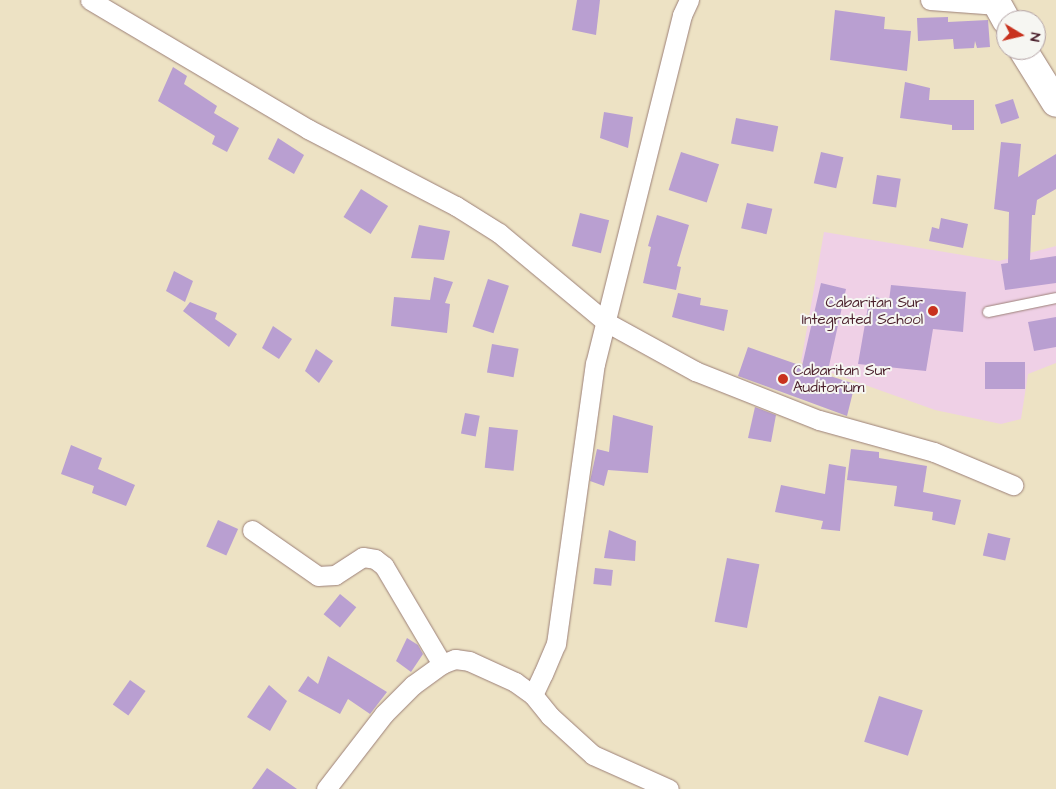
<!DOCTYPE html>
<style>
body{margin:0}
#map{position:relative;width:1056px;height:789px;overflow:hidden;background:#ede2c4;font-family:"Architects Daughter",sans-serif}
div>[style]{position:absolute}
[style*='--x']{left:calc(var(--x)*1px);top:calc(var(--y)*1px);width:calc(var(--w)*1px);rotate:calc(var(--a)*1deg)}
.built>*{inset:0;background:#efd0e6}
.building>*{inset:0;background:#b99fd1;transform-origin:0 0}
.roads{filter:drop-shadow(0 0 1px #9c8078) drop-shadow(0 0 1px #9c8078)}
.lane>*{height:10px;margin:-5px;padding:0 5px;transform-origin:5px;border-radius:5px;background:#fff}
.street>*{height:19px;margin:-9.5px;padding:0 9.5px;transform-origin:9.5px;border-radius:9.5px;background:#fff}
.highway>*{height:28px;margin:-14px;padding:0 14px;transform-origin:14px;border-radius:14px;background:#fff}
.dots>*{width:14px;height:14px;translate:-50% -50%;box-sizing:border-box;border:2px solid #f6f6f2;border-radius:50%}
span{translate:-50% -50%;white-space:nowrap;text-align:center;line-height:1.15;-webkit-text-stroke:4px #f6f6f2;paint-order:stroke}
.poi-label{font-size:15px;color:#4a1f2b}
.right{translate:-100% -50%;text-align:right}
.left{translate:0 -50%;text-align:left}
.north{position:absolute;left:996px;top:10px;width:50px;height:50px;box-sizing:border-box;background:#f6f6f2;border:1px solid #b1a0a2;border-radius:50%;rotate:99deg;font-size:14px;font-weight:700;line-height:20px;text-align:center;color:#4a1f2b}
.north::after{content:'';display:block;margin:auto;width:18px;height:22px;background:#c8321e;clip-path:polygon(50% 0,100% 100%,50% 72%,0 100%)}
</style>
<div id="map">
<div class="built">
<div style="clip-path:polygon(824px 232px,999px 261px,1056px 246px,1056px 363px,1028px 374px,1021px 419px,1001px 424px,935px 410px,801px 362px)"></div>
</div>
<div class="building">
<div style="clip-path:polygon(577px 0,600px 0,596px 35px,572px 30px)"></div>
<div style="clip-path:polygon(835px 10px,885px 17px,884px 29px,911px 31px,907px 71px,830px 60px)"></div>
<div style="clip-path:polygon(948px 17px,948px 22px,988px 20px,990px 47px,977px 48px,975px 41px,974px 48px,954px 49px,953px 39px,918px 41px,917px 18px)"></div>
<div style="clip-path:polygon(173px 67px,187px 76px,184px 84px,217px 106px,214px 113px,239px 128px,227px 152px,212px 144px,215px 136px,158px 101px)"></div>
<div style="clip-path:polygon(905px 82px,930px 88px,929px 100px,974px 100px,974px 130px,952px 130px,952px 125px,900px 118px)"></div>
<div style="left:1013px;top:99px;width:20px;height:19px;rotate:72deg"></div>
<div style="clip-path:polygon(604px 112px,633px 117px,628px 148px,600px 138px)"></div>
<div style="left:736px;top:118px;width:43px;height:26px;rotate:11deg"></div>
<div style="clip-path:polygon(278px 138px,304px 155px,294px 174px,268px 159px)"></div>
<div style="clip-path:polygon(1001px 142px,1021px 144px,1018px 177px,1056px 154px,1056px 189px,1037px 200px,1035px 215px,1032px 215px,1030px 260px,1056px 256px,1056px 283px,1005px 290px,1001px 264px,1008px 263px,1009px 212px,994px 209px)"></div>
<div style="left:681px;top:152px;width:40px;height:40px;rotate:18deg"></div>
<div style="left:821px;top:152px;width:23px;height:32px;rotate:13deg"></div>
<div style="left:877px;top:175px;width:24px;height:29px;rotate:9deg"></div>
<div style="left:361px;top:189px;width:32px;height:33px;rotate:32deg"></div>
<div style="left:747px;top:203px;width:26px;height:26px;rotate:13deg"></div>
<div style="left:580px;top:213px;width:30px;height:34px;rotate:14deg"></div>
<div style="clip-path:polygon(657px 215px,689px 225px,677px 266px,681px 267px,676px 290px,643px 283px,651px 247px,648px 246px)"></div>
<div style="clip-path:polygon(941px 218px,968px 224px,963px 248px,929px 241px,932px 227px,939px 229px)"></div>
<div style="clip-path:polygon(419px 225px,450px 231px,444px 260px,411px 258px)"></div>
<div style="clip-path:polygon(174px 271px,193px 281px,185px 302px,166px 291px)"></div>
<div style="clip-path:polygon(434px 277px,453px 282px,445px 303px,450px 304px,447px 333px,391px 326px,394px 297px,430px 300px)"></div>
<div style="left:488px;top:279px;width:22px;height:50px;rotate:18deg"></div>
<div style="clip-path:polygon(821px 283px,846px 289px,827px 375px,855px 384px,847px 416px,738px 376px,748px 347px,802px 366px)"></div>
<div style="clip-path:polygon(891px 285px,966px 292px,963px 332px,933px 329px,926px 371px,858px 364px,870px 295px,889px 301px)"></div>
<div style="clip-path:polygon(678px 293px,701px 298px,700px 305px,728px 310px,724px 331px,672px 317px)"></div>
<div style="clip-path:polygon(190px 302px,217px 313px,215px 319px,237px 334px,229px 347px,183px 311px)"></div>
<div style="clip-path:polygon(1056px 317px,1056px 347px,1034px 351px,1028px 322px)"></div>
<div style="clip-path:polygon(273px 326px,292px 339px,279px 359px,262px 348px)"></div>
<div style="left:492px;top:344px;width:27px;height:29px;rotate:10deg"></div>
<div style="clip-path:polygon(316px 349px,333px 361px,319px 383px,305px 371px)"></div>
<div style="left:1025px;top:362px;width:27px;height:40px;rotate:90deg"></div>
<div style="clip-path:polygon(755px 407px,776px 415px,771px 442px,748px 438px)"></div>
<div style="left:465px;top:413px;width:15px;height:21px;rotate:11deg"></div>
<div style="clip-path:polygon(613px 415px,653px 426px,648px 473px,608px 470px,604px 486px,590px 481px,597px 449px,609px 452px)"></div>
<div style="left:489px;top:427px;width:29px;height:41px;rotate:6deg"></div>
<div style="clip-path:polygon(71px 445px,102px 458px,98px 469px,135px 485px,126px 506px,92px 493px,94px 486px,61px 474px)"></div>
<div style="clip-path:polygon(851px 449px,879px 452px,879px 458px,927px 466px,923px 492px,961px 500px,955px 525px,932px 520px,933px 512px,894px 506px,897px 486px,847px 480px)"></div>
<div style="clip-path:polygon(829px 464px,846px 467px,840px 531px,821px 529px,823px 521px,775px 512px,781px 485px,825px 494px)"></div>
<div style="left:218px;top:520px;width:22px;height:29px;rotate:24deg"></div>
<div style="clip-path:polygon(609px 530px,636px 541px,635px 561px,604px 558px)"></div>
<div style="left:988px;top:533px;width:23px;height:23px;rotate:13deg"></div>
<div style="left:727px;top:558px;width:33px;height:65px;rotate:11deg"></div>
<div style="left:595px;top:568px;width:18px;height:16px;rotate:6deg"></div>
<div style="left:340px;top:594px;width:21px;height:26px;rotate:39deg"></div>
<div style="clip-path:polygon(407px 638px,418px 645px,423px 654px,411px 672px,396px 661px)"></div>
<div style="clip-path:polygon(328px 656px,387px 692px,370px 714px,348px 699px,340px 714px,298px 691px,308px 676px,318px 684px)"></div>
<div style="left:130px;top:680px;width:19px;height:30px;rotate:35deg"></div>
<div style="clip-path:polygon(269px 685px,287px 701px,270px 731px,247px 717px)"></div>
<div style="left:879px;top:696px;width:46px;height:48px;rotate:18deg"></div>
<div style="clip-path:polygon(267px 768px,297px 789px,252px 789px)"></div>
</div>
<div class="roads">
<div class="lane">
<div style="--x:988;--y:312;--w:69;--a:-11.6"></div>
</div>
<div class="street">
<div style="--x:90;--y:0;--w:253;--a:30.6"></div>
<div style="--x:308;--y:129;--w:167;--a:27.5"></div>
<div style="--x:456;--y:206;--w:51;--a:32.1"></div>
<div style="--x:499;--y:233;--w:139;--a:39.8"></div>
<div style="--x:606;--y:322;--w:102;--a:28.8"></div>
<div style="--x:695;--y:371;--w:133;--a:21.6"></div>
<div style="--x:819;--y:420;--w:119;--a:15.5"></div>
<div style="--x:934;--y:452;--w:86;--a:22.7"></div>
<div style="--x:930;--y:0;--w:68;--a:4.2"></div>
<div style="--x:252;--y:530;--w:80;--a:34.9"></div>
<div style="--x:318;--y:576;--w:17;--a:-3"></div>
<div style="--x:335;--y:575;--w:33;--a:-33"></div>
<div style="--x:363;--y:557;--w:12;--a:9"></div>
<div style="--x:375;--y:559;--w:11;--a:38"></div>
<div style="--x:384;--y:566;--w:114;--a:59.4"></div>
<div style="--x:533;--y:695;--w:27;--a:51"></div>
<div style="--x:550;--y:716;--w:58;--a:42.2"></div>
<div style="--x:593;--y:755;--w:83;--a:24.1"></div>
<div style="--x:326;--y:789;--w:95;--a:-52.3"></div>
<div style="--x:384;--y:714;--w:41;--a:-45"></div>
<div style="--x:413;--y:685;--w:36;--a:-36"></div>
<div style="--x:442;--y:664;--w:14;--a:-21"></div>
<div style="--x:455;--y:659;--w:14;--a:8"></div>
<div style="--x:469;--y:661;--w:51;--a:24.5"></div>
<div style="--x:515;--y:682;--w:22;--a:36"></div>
<div style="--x:533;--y:695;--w:23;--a:-65"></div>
<div style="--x:543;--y:674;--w:33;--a:-67"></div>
<div style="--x:556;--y:644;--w:283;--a:-82.1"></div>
<div style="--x:595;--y:364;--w:360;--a:-76"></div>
<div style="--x:682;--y:15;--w:17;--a:-65"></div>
</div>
<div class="highway">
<div style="--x:995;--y:0;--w:23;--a:61"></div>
<div style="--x:1023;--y:50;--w:62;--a:58.1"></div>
</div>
</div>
<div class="dots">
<div style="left:933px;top:311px;background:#c8321e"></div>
<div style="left:783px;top:379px;background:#c8321e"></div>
</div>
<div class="poi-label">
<span class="right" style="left:923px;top:311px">Cabaritan Sur<br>Integrated School</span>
<span class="left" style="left:793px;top:379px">Cabaritan Sur<br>Auditorium</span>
</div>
<div class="north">N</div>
</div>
